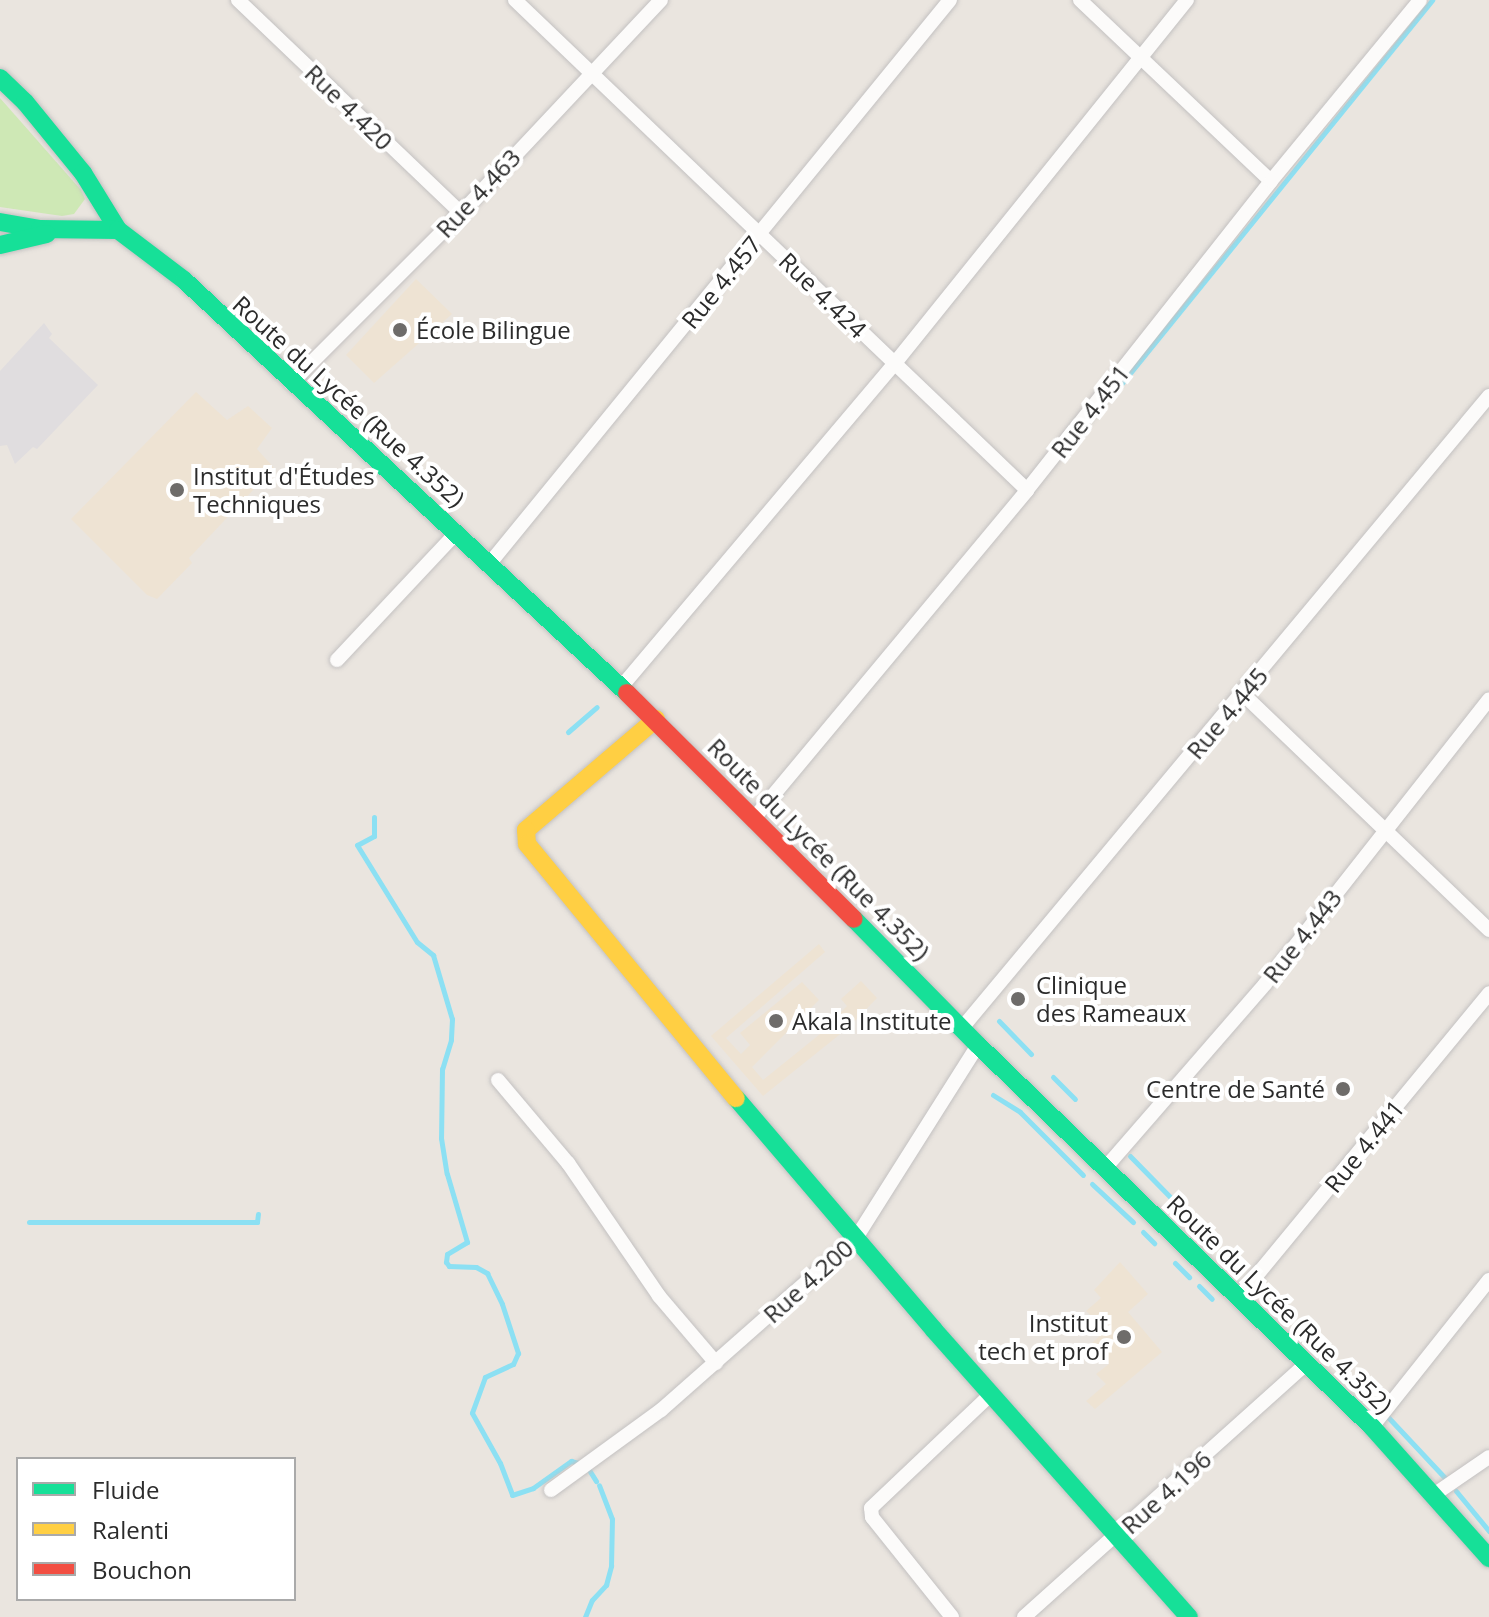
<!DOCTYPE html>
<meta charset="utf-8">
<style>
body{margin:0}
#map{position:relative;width:1489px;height:1617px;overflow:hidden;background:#eae5df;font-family:"Open Sans",sans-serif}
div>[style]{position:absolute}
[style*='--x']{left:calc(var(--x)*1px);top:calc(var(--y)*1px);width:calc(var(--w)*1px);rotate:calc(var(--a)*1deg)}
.industrial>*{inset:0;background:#e0dddf}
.education>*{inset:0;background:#eee3d3}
.green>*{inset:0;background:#cee8b5}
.stream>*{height:5px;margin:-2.5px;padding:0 2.5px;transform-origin:2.5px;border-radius:2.5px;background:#8ce0f3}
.roads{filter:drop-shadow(0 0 2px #c3c1c1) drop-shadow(0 0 2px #c3c1c1)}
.street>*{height:14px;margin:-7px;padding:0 7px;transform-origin:7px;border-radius:7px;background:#fcfbfa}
.fast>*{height:18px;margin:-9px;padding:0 9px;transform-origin:9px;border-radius:9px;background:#16e098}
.slow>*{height:18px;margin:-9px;padding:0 9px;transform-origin:9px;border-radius:9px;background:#ffcf43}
.jam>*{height:18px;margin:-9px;padding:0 9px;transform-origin:9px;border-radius:9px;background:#f24e42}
.dots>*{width:22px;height:22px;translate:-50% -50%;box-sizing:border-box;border:4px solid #fff;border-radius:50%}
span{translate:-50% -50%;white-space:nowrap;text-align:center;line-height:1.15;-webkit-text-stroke:8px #fff;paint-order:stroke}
.street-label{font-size:24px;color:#2b2b2b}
.poi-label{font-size:24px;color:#2b2b2b}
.left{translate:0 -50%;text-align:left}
.right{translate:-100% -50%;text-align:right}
.legend{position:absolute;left:16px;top:1457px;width:280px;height:144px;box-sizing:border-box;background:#fff;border:2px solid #aaa;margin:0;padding:10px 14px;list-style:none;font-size:24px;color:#2b2b2b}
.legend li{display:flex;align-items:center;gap:16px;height:40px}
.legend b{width:40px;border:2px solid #aaa}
</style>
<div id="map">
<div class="industrial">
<div style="clip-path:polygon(44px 323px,52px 334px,49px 338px,98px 385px,37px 449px,33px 447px,15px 464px,7px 445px,0 446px,0 371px)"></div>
</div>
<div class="education">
<div style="clip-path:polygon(416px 279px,452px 314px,374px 383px,346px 355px)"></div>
<div style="clip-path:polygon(196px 392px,227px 420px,248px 406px,272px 428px,257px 449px,274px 468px,189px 558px,192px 563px,157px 599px,147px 595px,71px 519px)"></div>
<div style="clip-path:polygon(819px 944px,825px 952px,726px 1038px,741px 1054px,750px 1045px,740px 1033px,802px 982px,819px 1000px,752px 1067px,763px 1080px,840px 1018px,838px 1015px,847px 1006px,841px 999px,861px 981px,877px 998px,849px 1027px,763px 1096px,711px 1036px)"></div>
<div style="clip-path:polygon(1120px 1262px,1148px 1294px,1128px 1312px,1162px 1352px,1095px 1409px,1086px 1401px,1106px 1384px,1096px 1374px,1109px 1364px,1092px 1343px,1106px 1330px,1086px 1311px,1101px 1298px,1094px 1290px)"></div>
</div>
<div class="green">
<div style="clip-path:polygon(0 98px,81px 190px,85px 199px,74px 214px,62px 216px,0 207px)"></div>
</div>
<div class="stream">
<div style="--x:1122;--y:383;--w:493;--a:-51"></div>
<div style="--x:568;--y:732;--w:38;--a:-41"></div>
<div style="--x:374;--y:817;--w:19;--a:90"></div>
<div style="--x:374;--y:836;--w:19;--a:152"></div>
<div style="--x:357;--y:845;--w:114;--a:58.3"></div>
<div style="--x:417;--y:942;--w:21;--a:39"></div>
<div style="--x:433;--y:955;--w:67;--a:73.5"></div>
<div style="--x:452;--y:1019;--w:21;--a:93"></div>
<div style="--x:451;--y:1040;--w:30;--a:107"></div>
<div style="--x:442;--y:1069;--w:69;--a:90.8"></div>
<div style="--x:441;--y:1138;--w:36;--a:81"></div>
<div style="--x:447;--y:1174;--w:71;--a:73.6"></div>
<div style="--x:467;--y:1242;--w:23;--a:149"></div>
<div style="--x:447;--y:1254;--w:8;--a:97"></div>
<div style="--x:446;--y:1262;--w:5;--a:53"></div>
<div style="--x:449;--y:1266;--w:27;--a:2"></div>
<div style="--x:476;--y:1267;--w:13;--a:29"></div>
<div style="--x:487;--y:1273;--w:34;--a:64"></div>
<div style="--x:502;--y:1304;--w:52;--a:71.9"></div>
<div style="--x:518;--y:1353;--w:12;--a:114"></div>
<div style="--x:513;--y:1364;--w:31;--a:155"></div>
<div style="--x:485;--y:1377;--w:38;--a:110"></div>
<div style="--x:472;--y:1413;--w:57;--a:60.8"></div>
<div style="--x:500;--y:1463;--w:34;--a:69"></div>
<div style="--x:512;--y:1495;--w:22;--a:-18"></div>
<div style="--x:533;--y:1488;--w:47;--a:-35.4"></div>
<div style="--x:571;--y:1461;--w:16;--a:15"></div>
<div style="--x:586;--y:1465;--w:19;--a:58"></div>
<div style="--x:999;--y:1021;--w:46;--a:45.9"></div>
<div style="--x:1053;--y:1077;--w:31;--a:45"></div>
<div style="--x:993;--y:1095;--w:32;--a:32"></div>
<div style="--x:1020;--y:1112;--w:89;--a:45"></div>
<div style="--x:1130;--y:1156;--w:69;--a:45.6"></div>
<div style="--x:1092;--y:1184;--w:56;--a:42.8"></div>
<div style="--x:29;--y:1222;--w:228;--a:0"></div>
<div style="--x:257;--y:1222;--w:8;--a:-83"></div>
<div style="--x:1143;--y:1232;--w:16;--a:45"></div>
<div style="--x:1175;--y:1263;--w:20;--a:45"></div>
<div style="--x:1199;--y:1286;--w:18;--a:45"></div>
<div style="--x:1387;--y:1416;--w:85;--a:46.9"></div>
<div style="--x:1456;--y:1491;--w:52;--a:50.5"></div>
<div style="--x:585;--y:1617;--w:18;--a:-68"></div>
<div style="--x:592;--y:1600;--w:21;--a:-47"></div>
<div style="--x:606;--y:1585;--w:20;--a:-75"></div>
<div style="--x:611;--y:1566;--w:47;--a:-88.8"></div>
<div style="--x:612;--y:1519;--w:36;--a:-111"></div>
</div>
<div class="roads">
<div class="street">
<div style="--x:238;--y:0;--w:308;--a:43.7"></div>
<div style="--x:515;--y:0;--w:709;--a:43.74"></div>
<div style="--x:1080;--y:0;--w:263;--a:43.5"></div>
<div style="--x:291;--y:383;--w:240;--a:-45"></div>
<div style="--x:461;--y:213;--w:292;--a:-46.8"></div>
<div style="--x:490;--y:563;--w:727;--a:-50.75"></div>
<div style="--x:337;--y:660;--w:175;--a:-46.8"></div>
<div style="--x:622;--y:686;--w:423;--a:-49.8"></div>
<div style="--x:895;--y:363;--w:466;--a:-51.2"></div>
<div style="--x:1243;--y:694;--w:341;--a:43.8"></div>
<div style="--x:755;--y:817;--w:425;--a:-50.2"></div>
<div style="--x:1027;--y:490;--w:394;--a:-51.7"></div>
<div style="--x:1271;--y:181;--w:234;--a:-50.5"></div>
<div style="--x:962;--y:1028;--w:823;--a:-50.18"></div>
<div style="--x:498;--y:1080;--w:109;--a:49.9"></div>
<div style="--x:568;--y:1163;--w:161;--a:55.6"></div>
<div style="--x:659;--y:1296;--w:88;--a:49.6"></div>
<div style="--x:1106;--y:1167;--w:242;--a:-49"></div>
<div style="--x:1265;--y:984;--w:362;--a:-51.8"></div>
<div style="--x:1238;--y:1298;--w:395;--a:-50.5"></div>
<div style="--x:1372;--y:1427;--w:188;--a:-51.5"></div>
<div style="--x:551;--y:1490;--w:136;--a:-36"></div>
<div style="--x:661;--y:1410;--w:260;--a:-41.4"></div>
<div style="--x:856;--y:1238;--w:228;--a:-57.7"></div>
<div style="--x:1435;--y:1494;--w:65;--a:-34.4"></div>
<div style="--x:952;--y:1617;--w:128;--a:-128.7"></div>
<div style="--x:872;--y:1517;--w:9;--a:-96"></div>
<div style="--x:871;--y:1508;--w:166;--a:-43.5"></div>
<div style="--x:1024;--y:1617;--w:379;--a:-41.9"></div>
</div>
<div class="fast">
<div style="--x:0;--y:78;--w:35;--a:44"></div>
<div style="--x:25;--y:102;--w:92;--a:50.8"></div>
<div style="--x:83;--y:173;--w:67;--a:58.4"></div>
<div style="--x:0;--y:222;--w:41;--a:9.9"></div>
<div style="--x:40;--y:229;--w:78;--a:0.7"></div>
<div style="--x:118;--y:230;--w:83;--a:37.1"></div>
<div style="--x:184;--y:280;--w:606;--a:42.99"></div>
<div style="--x:0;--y:245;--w:48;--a:-13.2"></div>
<div style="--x:854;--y:919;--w:177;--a:45.5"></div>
<div style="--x:978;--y:1045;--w:549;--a:44.11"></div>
<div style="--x:1372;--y:1427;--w:176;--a:48.2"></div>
<div style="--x:736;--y:1098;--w:305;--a:49.5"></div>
<div style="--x:934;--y:1330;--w:384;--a:48.4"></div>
</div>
<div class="slow">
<div style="--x:656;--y:719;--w:171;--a:139.5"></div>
<div style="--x:526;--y:830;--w:14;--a:86"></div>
<div style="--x:527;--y:844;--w:329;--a:50.6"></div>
</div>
<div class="jam">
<div style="--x:627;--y:693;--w:320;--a:44.9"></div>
</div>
</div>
<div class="dots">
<div style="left:400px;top:330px;background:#6e6c6a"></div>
<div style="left:177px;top:490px;background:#6e6c6a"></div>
<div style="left:1018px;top:999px;background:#6e6c6a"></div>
<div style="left:776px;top:1021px;background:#6e6c6a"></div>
<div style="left:1343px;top:1089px;background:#6e6c6a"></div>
<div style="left:1124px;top:1337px;background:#6e6c6a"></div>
</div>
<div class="street-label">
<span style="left:349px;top:107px;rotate:44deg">Rue 4.420</span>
<span style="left:478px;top:193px;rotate:-47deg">Rue 4.463</span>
<span style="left:721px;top:282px;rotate:-51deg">Rue 4.457</span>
<span style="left:823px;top:295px;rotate:44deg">Rue 4.424</span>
<span style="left:349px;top:401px;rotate:42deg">Route du Lycée (Rue 4.352)</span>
<span style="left:1090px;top:411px;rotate:-52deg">Rue 4.451</span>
<span style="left:1227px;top:713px;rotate:-50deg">Rue 4.445</span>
<span style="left:819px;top:849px;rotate:45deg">Route du Lycée (Rue 4.352)</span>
<span style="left:1302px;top:936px;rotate:-52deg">Rue 4.443</span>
<span style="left:1364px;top:1146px;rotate:-51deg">Rue 4.441</span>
<span style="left:808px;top:1281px;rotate:-42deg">Rue 4.200</span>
<span style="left:1280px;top:1304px;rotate:44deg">Route du Lycée (Rue 4.352)</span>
<span style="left:1166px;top:1492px;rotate:-42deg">Rue 4.196</span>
</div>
<div class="poi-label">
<span class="left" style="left:416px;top:330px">École Bilingue</span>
<span class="left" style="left:193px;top:490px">Institut d'Études<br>Techniques</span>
<span class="left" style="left:1036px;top:999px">Clinique<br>des Rameaux</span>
<span class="left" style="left:792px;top:1021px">Akala Institute</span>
<span class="right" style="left:1325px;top:1089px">Centre de Santé</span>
<span class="right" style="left:1108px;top:1337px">Institut<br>tech et prof</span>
</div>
<ul class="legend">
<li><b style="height:10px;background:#16e098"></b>Fluide</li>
<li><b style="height:10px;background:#ffcf43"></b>Ralenti</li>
<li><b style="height:10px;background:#f24e42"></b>Bouchon</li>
</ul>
</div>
